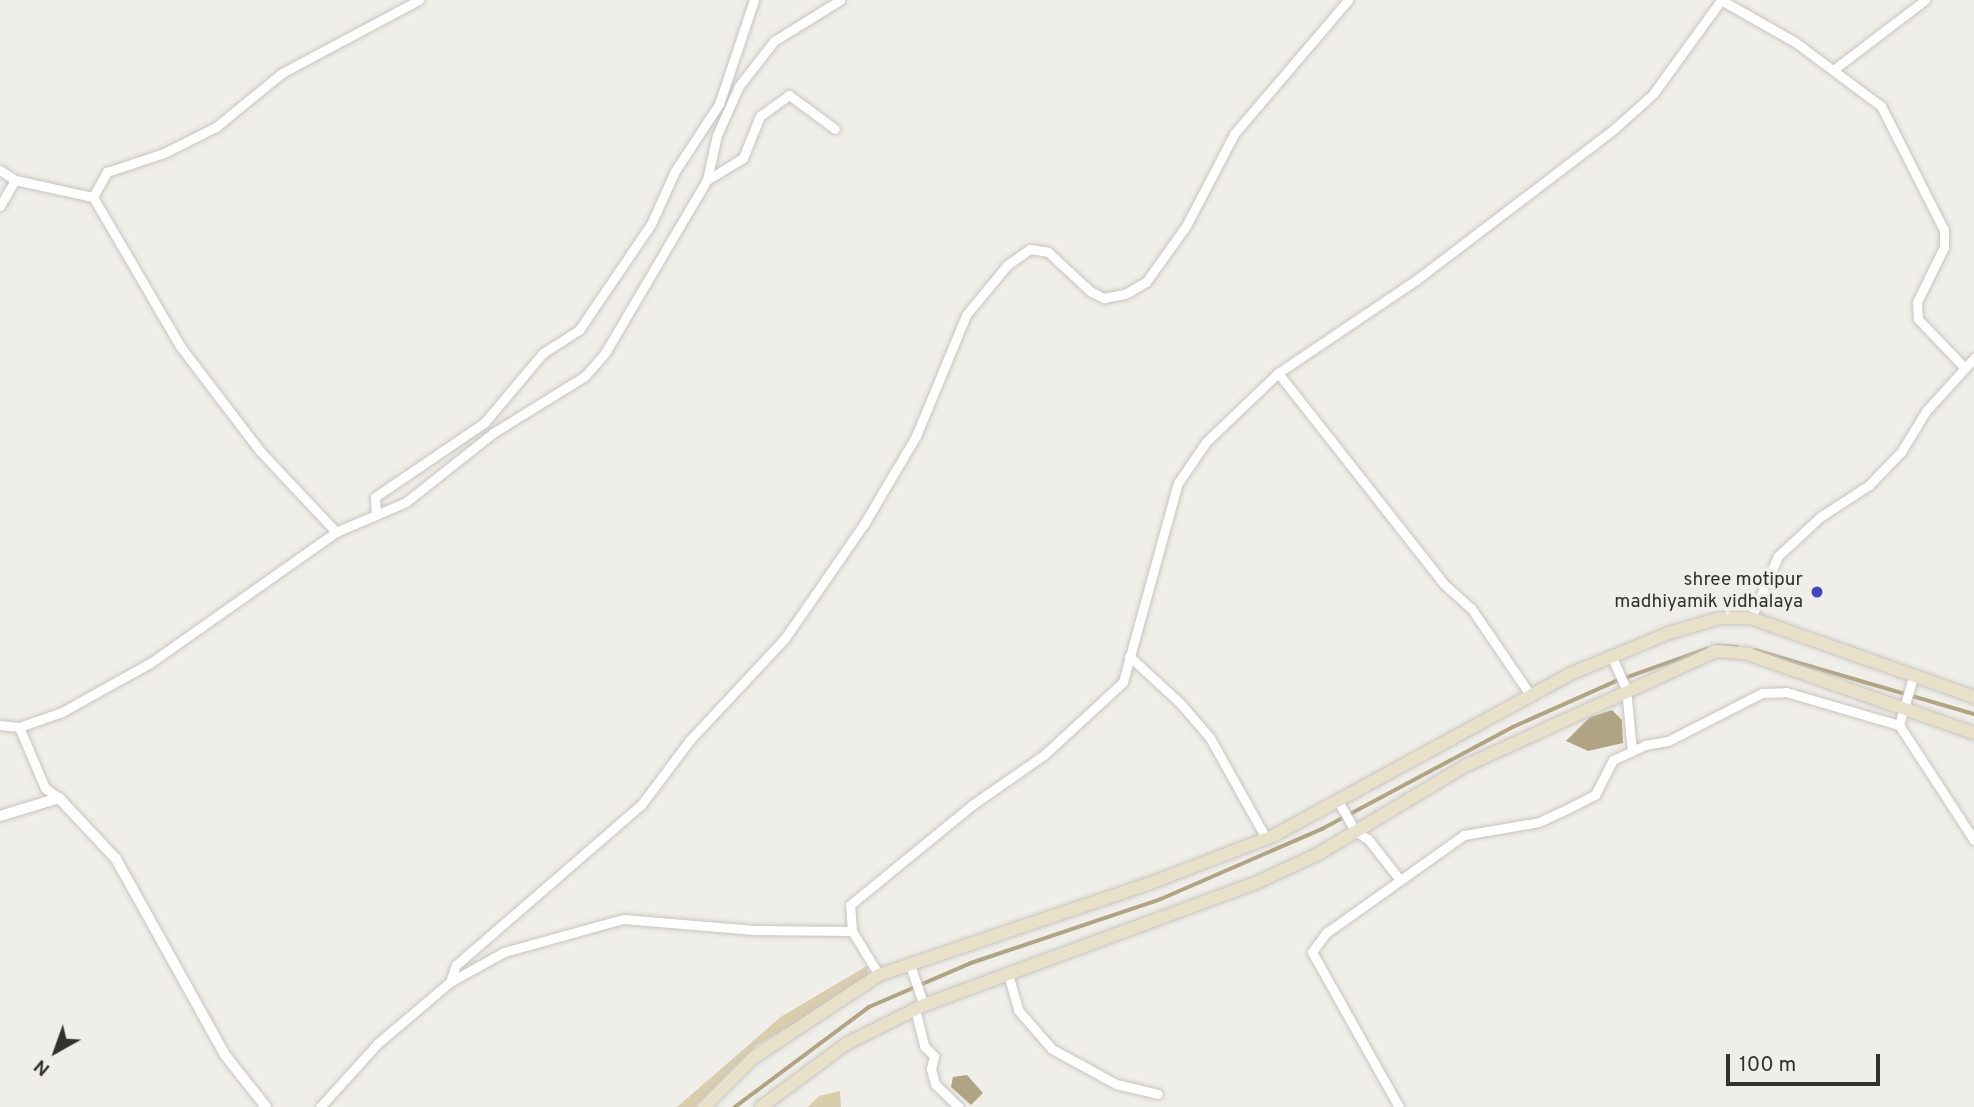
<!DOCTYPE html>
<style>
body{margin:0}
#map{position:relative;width:1974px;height:1107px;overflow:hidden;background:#f0eee9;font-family:Overpass,sans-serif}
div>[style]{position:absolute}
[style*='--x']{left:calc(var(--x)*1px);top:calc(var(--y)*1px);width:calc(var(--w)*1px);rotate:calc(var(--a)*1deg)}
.green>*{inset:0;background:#dacdad}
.water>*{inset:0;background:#b1a484}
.stream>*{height:3.5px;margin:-1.75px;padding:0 1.75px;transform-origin:1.75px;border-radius:1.75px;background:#b1a484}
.roads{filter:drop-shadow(0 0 2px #c7c5c1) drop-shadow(0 0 2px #c7c5c1)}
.minor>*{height:9px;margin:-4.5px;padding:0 4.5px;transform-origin:4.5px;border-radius:4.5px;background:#fff}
.tertiary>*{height:10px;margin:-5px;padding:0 5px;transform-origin:5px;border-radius:5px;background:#fff}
.secondary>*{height:12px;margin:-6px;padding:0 6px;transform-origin:6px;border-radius:6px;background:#e9e0ca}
.dots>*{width:19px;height:19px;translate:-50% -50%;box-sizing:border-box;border:4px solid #f0eee9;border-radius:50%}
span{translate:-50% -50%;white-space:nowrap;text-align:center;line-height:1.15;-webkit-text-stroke:7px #f0eee9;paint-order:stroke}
.poi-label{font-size:19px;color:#31312f}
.right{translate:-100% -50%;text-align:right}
.north{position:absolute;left:21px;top:1016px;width:70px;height:70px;-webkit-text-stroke:5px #f0eee9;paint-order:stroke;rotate:220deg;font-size:19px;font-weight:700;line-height:28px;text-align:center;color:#31312f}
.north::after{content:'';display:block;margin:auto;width:24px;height:32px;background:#31312f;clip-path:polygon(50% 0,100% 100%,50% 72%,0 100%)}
.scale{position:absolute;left:1726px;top:1054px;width:154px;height:32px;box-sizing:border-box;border:4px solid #31312f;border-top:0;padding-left:9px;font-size:21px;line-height:24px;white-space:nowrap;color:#31312f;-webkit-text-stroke:5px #f0eee9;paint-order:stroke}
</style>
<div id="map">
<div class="green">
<div style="clip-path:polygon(867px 966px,870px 979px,757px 1045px,696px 1107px,677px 1107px,782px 1016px)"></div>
<div style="clip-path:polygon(840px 1091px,841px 1107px,808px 1107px,819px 1096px)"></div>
</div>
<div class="water">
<div style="clip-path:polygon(1612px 710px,1622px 720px,1623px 743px,1588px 751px,1566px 741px,1590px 717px)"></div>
<div style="clip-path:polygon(967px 1075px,983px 1093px,971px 1105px,951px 1087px,953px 1077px)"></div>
</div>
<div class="stream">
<div style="--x:1717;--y:646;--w:20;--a:3"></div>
<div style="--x:1755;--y:650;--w:228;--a:16.3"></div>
<div style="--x:735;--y:1107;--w:167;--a:-36.7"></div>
<div style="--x:869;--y:1007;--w:111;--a:-23.3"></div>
<div style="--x:971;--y:963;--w:200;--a:-18.6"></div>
<div style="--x:1161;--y:899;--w:176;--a:-23.5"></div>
<div style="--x:1322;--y:829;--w:217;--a:-28.1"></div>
<div style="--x:1513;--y:727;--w:111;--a:-24"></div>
<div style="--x:1614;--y:682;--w:98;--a:-19.7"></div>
</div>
<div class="roads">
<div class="minor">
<div style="--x:1721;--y:0;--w:85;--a:29.6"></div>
<div style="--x:1795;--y:42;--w:107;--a:36.7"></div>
<div style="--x:1881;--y:106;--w:139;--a:63.1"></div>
<div style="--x:1944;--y:230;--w:17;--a:90"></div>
<div style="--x:1944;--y:247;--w:61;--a:116.1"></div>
<div style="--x:1917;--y:302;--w:17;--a:87"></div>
<div style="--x:1918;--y:319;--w:68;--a:46.2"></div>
<div style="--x:1833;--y:70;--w:116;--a:-37.3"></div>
<div style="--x:0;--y:170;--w:18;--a:34"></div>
<div style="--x:15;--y:180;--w:80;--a:12.3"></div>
<div style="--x:93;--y:197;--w:173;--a:59.7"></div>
<div style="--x:180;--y:346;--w:132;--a:52.7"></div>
<div style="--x:260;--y:451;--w:111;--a:46.8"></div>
<div style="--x:336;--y:532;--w:228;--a:144.8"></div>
<div style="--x:150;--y:663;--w:101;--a:150.9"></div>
<div style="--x:62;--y:712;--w:46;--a:160.8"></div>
<div style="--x:19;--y:727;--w:66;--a:66.9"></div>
<div style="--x:45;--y:788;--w:17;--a:36"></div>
<div style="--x:707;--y:180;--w:42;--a:-31.4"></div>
<div style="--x:743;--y:158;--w:45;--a:-68"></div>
<div style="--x:760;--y:116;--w:36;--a:-36"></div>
<div style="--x:789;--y:95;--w:57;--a:36.5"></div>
<div style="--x:93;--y:197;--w:29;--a:-61"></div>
<div style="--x:107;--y:172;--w:60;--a:-18.4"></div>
<div style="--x:164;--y:153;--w:58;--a:-26.6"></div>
<div style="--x:216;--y:127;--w:85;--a:-39.3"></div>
<div style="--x:282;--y:73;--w:155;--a:-28.1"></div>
<div style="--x:0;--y:206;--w:30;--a:-60"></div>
<div style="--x:1278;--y:373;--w:268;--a:51.8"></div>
<div style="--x:1444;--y:584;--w:36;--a:42"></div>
<div style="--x:1471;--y:608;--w:107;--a:55.7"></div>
<div style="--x:376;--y:515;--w:18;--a:-93"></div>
<div style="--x:375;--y:497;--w:132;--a:-34.2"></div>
<div style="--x:484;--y:423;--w:92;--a:-49.9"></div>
<div style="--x:543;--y:353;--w:43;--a:-32.6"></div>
<div style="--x:579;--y:330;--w:128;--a:-55.8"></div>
<div style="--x:651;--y:224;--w:58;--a:-65.6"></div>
<div style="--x:675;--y:171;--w:80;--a:-56.7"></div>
<div style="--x:719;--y:104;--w:110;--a:-71.4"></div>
<div style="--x:336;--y:532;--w:76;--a:-23.2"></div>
<div style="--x:406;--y:502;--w:111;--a:-38.4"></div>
<div style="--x:493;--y:433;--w:108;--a:-31.8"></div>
<div style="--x:585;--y:376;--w:30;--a:-49"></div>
<div style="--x:605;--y:353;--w:201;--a:-59.5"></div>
<div style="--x:707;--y:180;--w:46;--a:-77.5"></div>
<div style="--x:717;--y:135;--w:54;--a:-65.8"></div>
<div style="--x:739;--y:86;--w:57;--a:-52.1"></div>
<div style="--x:774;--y:41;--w:78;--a:-31.8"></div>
<div style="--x:1751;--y:618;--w:68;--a:-66.5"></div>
<div style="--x:1778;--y:556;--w:57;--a:-42.9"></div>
<div style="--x:1820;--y:517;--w:59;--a:-33.1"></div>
<div style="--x:1869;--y:485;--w:46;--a:-45.9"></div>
<div style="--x:1901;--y:452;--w:48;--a:-58.6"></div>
<div style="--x:1926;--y:411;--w:72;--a:-47.8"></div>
<div style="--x:1611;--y:655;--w:36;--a:66"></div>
<div style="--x:1626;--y:688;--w:63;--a:84.6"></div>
<div style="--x:1129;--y:656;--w:69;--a:42.7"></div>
<div style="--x:1180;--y:703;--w:46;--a:49.4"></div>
<div style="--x:1210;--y:738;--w:115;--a:60.8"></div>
<div style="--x:1913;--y:677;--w:50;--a:106.3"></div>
<div style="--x:1899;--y:725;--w:137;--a:56.9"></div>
<div style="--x:0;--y:725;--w:19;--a:6"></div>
<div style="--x:1338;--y:801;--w:34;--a:60"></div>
<div style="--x:1355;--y:831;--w:15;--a:32"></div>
<div style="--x:1368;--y:839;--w:52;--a:52"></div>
<div style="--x:852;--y:931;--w:98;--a:-179.4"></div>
<div style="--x:754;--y:930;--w:131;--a:-175.2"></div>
<div style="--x:623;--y:919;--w:123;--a:164.5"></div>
<div style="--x:504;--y:952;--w:62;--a:150.9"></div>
<div style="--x:450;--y:982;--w:18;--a:-71"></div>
<div style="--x:456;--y:965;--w:245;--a:-40.9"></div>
<div style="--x:641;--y:805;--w:80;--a:-53.1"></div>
<div style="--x:689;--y:741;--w:141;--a:-47"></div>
<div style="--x:785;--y:638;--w:139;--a:-55.3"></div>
<div style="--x:864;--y:524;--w:102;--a:-59.4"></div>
<div style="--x:916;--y:436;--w:131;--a:-67.5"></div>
<div style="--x:966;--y:315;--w:65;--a:-50.6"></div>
<div style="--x:1007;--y:265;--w:28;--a:-35"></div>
<div style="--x:1030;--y:249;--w:18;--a:9"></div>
<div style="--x:1048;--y:252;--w:57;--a:42.9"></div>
<div style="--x:1090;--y:291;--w:16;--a:27"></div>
<div style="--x:1104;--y:298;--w:21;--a:-11"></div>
<div style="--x:1125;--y:294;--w:24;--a:-30"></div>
<div style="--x:1146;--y:282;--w:69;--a:-54.5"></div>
<div style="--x:1186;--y:226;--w:104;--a:-62.4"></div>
<div style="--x:1234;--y:134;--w:176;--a:-49.6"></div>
<div style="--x:911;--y:968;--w:39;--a:71"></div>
<div style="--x:1008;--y:974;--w:37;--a:74"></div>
<div style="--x:1018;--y:1010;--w:52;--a:48.9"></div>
<div style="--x:1052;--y:1049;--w:73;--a:28.7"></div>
<div style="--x:1116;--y:1084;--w:43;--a:13.4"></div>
<div style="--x:879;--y:975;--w:52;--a:-121.5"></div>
<div style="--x:852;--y:931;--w:26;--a:-94"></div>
<div style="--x:850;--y:905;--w:158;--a:-39.3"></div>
<div style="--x:972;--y:805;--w:89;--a:-34.9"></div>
<div style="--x:1045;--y:754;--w:106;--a:-42.7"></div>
<div style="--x:1123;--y:682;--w:206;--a:-74.6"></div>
<div style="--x:1178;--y:483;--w:50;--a:-55.7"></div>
<div style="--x:1206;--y:442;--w:100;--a:-43.8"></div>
<div style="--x:1278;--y:373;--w:166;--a:-34"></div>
<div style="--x:1416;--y:280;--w:249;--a:-37.3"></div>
<div style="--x:1614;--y:129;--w:52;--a:-41.9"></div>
<div style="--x:1653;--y:94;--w:116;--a:-54.1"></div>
<div style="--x:915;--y:1009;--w:38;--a:76"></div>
<div style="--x:924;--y:1046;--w:14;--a:45"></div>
<div style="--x:934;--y:1056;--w:13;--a:103"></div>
<div style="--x:931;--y:1069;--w:16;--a:75"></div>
<div style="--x:935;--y:1084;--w:33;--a:44"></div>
<div style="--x:320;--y:1107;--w:86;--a:-47.8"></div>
<div style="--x:378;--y:1043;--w:94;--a:-40.3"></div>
<div style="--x:1399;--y:1107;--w:178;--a:-119.3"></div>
<div style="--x:1312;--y:952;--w:24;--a:-54"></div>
<div style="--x:1326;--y:933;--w:169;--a:-35.4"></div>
<div style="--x:1464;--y:835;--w:76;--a:-9.8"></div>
<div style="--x:1539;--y:822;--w:29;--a:-25"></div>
<div style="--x:1565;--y:810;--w:34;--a:-27"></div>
<div style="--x:1595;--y:795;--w:39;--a:-63"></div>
<div style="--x:1613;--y:760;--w:35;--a:-25"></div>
<div style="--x:1645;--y:745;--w:23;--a:-10"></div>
<div style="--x:1668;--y:741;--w:106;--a:-27.1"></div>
<div style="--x:1762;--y:693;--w:24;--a:-2"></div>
<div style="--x:1786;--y:692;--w:118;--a:16.3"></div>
</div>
<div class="tertiary">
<div style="--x:0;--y:816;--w:62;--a:-17"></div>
<div style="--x:59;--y:798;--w:83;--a:46.9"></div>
<div style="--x:116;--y:859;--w:224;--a:60.9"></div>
<div style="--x:225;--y:1055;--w:66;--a:51.7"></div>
</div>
<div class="secondary">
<div style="--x:704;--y:1107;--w:69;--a:-45"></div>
<div style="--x:753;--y:1058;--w:151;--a:-33.4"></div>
<div style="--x:879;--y:975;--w:284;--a:-18.7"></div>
<div style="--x:1148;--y:884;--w:134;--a:-21"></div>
<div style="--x:1273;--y:836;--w:338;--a:-28.6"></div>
<div style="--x:1570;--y:674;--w:107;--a:-22.5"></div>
<div style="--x:1669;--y:633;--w:53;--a:-16.4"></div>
<div style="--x:1720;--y:618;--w:31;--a:0"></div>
<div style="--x:1751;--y:618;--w:237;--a:19.5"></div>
<div style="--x:761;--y:1107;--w:106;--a:-36.5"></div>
<div style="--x:846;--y:1044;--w:87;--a:-26.6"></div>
<div style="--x:924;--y:1005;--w:356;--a:-20.2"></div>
<div style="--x:1258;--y:882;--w:66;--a:-25"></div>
<div style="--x:1318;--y:854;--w:171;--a:-30.9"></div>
<div style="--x:1465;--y:766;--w:276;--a:-24.6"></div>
<div style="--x:1716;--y:651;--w:32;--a:5"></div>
<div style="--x:1748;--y:654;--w:239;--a:19.3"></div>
</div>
</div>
<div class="dots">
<div style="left:1817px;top:592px;background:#4445bb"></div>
</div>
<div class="poi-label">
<span class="right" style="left:1803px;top:592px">shree motipur<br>madhiyamik vidhalaya</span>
</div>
<div class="north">N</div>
<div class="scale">100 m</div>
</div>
